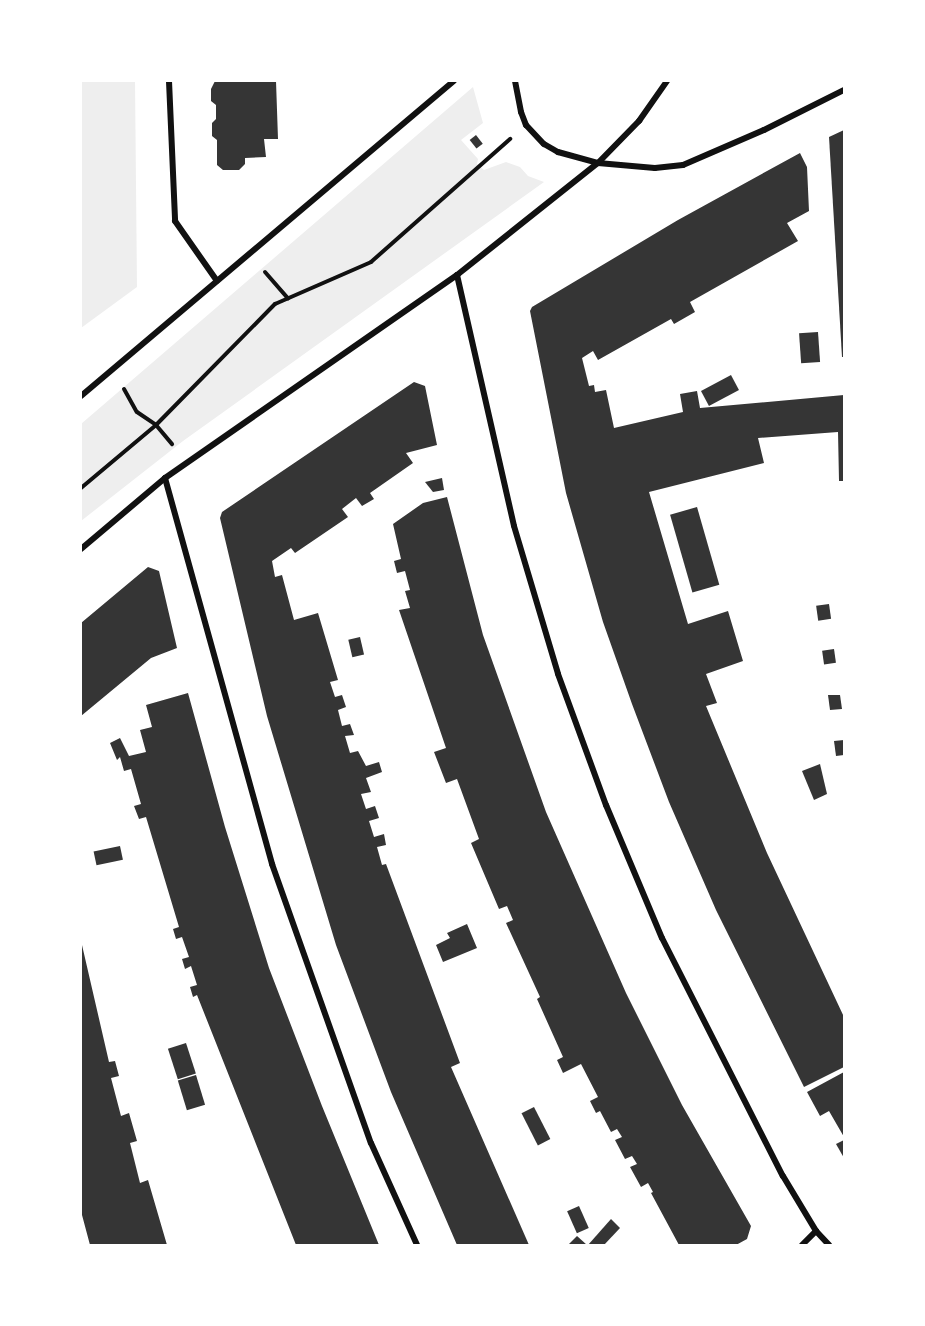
<!DOCTYPE html>
<style>
body{margin:0}
#map{position:relative;width:925px;height:1326px;overflow:hidden;background:#fff;font-family:"Work Sans",sans-serif}
div>[style]{position:absolute}
[style*='--x']{left:calc(var(--x)*1px);top:calc(var(--y)*1px);width:calc(var(--w)*1px);rotate:calc(var(--a)*1deg)}
.green>*{inset:0;background:#eee}
.building>*{inset:0;background:#353535;transform-origin:0 0}
.path>*{height:4px;margin:-2px;padding:0 2px;transform-origin:2px;border-radius:2px;background:#111}
.minor>*{height:6px;margin:-3px;padding:0 3px;transform-origin:3px;border-radius:3px;background:#111}
span{translate:-50% -50%;white-space:nowrap;text-align:center;line-height:1.15;-webkit-text-stroke:6px #fff;paint-order:stroke}
.frame{position:absolute;inset:0;border:82px solid #fff;pointer-events:none}
</style>
<div id="map">
<div class="green">
<div style="clip-path:polygon(81px 81px,135px 81px,137px 287px,81px 328px)"></div>
<div style="clip-path:polygon(473px 87px,483px 123px,461px 140px,478px 159px,477px 164px,484px 170px,506px 162px,520px 167px,528px 176px,544px 182px,183px 441px,81px 521px,81px 424px)"></div>
</div>
<div class="building">
<div style="clip-path:polygon(215px 81px,276px 81px,278px 139px,264px 139px,266px 157px,245px 158px,245px 164px,239px 170px,223px 170px,217px 165px,217px 140px,212px 136px,212px 123px,216px 119px,216px 105px,211px 101px,211px 89px)"></div>
<div style="clip-path:polygon(844px 130px,844px 357px,842px 357px,829px 137px)"></div>
<div style="left:476px;top:135px;width:11px;height:8px;rotate:52deg"></div>
<div style="clip-path:polygon(800px 153px,807px 167px,809px 211px,787px 223px,798px 241px,690px 302px,695px 312px,674px 324px,671px 319px,598px 360px,593px 351px,582px 358px,589px 386px,594px 385px,595px 392px,606px 390px,614px 428px,683px 412px,680px 394px,697px 391px,700px 408px,844px 395px,844px 481px,839px 481px,838px 432px,758px 438px,764px 463px,649px 492px,688px 624px,728px 611px,743px 661px,706px 674px,717px 703px,706px 706px,767px 853px,844px 1017px,844px 1067px,804px 1087px,716px 910px,669px 802px,632px 704px,603px 622px,566px 493px,530px 311px,532px 307px,678px 220px)"></div>
<div style="left:818px;top:332px;width:30px;height:19px;rotate:86deg"></div>
<div style="left:731px;top:375px;width:17px;height:34px;rotate:62deg"></div>
<div style="clip-path:polygon(414px 382px,425px 386px,437px 445px,406px 453px,413px 463px,370px 493px,374px 499px,362px 506px,356px 498px,342px 509px,348px 517px,295px 553px,291px 548px,272px 561px,275px 577px,282px 575px,294px 620px,318px 613px,338px 680px,330px 682px,335px 697px,342px 695px,346px 707px,338px 710px,342px 726px,350px 724px,354px 735px,345px 736px,350px 753px,358px 751px,366px 766px,379px 762px,382px 772px,366px 778px,371px 792px,361px 794px,366px 809px,375px 806px,379px 818px,369px 821px,374px 837px,384px 834px,386px 845px,377px 847px,382px 865px,386px 864px,460px 1063px,451px 1067px,529px 1245px,457px 1245px,391px 1092px,336px 945px,267px 716px,220px 518px,222px 512px)"></div>
<div style="clip-path:polygon(442px 478px,444px 490px,433px 492px,425px 482px)"></div>
<div style="clip-path:polygon(447px 497px,483px 635px,546px 812px,626px 993px,682px 1105px,751px 1226px,747px 1239px,736px 1245px,679px 1245px,651px 1193px,653px 1192px,648px 1183px,641px 1187px,630px 1167px,637px 1164px,632px 1156px,625px 1159px,615px 1140px,622px 1137px,617px 1129px,611px 1132px,600px 1111px,596px 1113px,590px 1101px,598px 1097px,581px 1064px,563px 1073px,557px 1060px,563px 1057px,537px 999px,540px 997px,506px 923px,513px 920px,507px 906px,499px 909px,471px 843px,479px 839px,457px 779px,446px 783px,434px 752px,446px 748px,399px 610px,410px 608px,405px 591px,410px 590px,405px 571px,397px 573px,394px 561px,401px 559px,393px 524px,423px 503px)"></div>
<div style="left:697px;top:507px;width:81px;height:28px;rotate:74deg"></div>
<div style="clip-path:polygon(148px 567px,159px 571px,177px 648px,151px 658px,81px 716px,81px 623px)"></div>
<div style="left:829px;top:604px;width:15px;height:13px;rotate:82deg"></div>
<div style="left:360px;top:637px;width:18px;height:12px;rotate:77deg"></div>
<div style="left:834px;top:649px;width:14px;height:12px;rotate:82deg"></div>
<div style="clip-path:polygon(188px 693px,225px 827px,269px 968px,322px 1106px,379px 1245px,296px 1245px,197px 995px,193px 997px,190px 987px,197px 985px,191px 966px,185px 969px,182px 959px,189px 957px,182px 937px,176px 939px,173px 929px,179px 927px,146px 817px,139px 819px,134px 806px,141px 804px,131px 769px,124px 771px,120px 757px,117px 760px,110px 743px,120px 738px,129px 756px,146px 752px,140px 730px,152px 727px,146px 705px)"></div>
<div style="clip-path:polygon(828px 695px,840px 695px,842px 709px,830px 710px)"></div>
<div style="clip-path:polygon(844px 740px,844px 755px,836px 756px,834px 741px)"></div>
<div style="clip-path:polygon(820px 764px,827px 794px,814px 800px,802px 771px)"></div>
<div style="left:120px;top:846px;width:14px;height:27px;rotate:78deg"></div>
<div style="clip-path:polygon(467px 924px,477px 948px,443px 962px,436px 945px,450px 938px,447px 933px)"></div>
<div style="clip-path:polygon(82px 945px,109px 1062px,115px 1061px,119px 1076px,111px 1078px,121px 1116px,129px 1113px,137px 1141px,130px 1143px,140px 1183px,148px 1180px,167px 1245px,90px 1245px,82px 1215px)"></div>
<div style="left:186px;top:1043px;width:32px;height:19px;rotate:72deg"></div>
<div style="clip-path:polygon(844px 1072px,844px 1137px,829px 1111px,820px 1116px,807px 1092px)"></div>
<div style="left:196px;top:1075px;width:31px;height:19px;rotate:73deg"></div>
<div style="left:534px;top:1107px;width:36px;height:14px;rotate:63deg"></div>
<div style="clip-path:polygon(844px 1140px,844px 1158px,836px 1144px)"></div>
<div style="left:579px;top:1206px;width:24px;height:13px;rotate:66deg"></div>
<div style="clip-path:polygon(611px 1219px,620px 1228px,604px 1245px,588px 1245px)"></div>
<div style="clip-path:polygon(577px 1236px,587px 1245px,568px 1245px)"></div>
</div>
<div class="path">
<div style="--x:265;--y:272;--w:35;--a:49"></div>
<div style="--x:124;--y:389;--w:26;--a:61"></div>
<div style="--x:137;--y:412;--w:23;--a:34"></div>
<div style="--x:156;--y:425;--w:25;--a:50"></div>
<div style="--x:81;--y:488;--w:98;--a:-40"></div>
<div style="--x:156;--y:425;--w:170;--a:-45.5"></div>
<div style="--x:275;--y:304;--w:105;--a:-23.6"></div>
<div style="--x:371;--y:262;--w:186;--a:-41.5"></div>
</div>
<div class="minor">
<div style="--x:169;--y:81;--w:140;--a:87.5"></div>
<div style="--x:175;--y:221;--w:73;--a:55"></div>
<div style="--x:515;--y:81;--w:32;--a:79"></div>
<div style="--x:521;--y:112;--w:14;--a:69"></div>
<div style="--x:526;--y:125;--w:26;--a:47"></div>
<div style="--x:544;--y:144;--w:16;--a:30"></div>
<div style="--x:558;--y:152;--w:41;--a:15.4"></div>
<div style="--x:598;--y:163;--w:57;--a:5"></div>
<div style="--x:655;--y:168;--w:28;--a:-6"></div>
<div style="--x:683;--y:165;--w:88;--a:-23.4"></div>
<div style="--x:764;--y:130;--w:89;--a:-26.6"></div>
<div style="--x:457;--y:275;--w:257;--a:77.2"></div>
<div style="--x:514;--y:526;--w:154;--a:73.4"></div>
<div style="--x:558;--y:674;--w:140;--a:69.9"></div>
<div style="--x:606;--y:805;--w:144;--a:67.2"></div>
<div style="--x:662;--y:938;--w:267;--a:63.1"></div>
<div style="--x:783;--y:1176;--w:64;--a:59"></div>
<div style="--x:816;--y:1231;--w:19;--a:47"></div>
<div style="--x:81;--y:396;--w:488;--a:-40.2"></div>
<div style="--x:165;--y:478;--w:401;--a:74.5"></div>
<div style="--x:272;--y:864;--w:296;--a:70.5"></div>
<div style="--x:371;--y:1143;--w:112;--a:65.7"></div>
<div style="--x:81;--y:549;--w:110;--a:-40.2"></div>
<div style="--x:165;--y:478;--w:356;--a:-34.8"></div>
<div style="--x:457;--y:275;--w:180;--a:-38.5"></div>
<div style="--x:598;--y:163;--w:59;--a:-45.7"></div>
<div style="--x:639;--y:121;--w:49;--a:-55"></div>
<div style="--x:802;--y:1245;--w:20;--a:-45"></div>
</div>
<div class="frame"></div>
</div>
